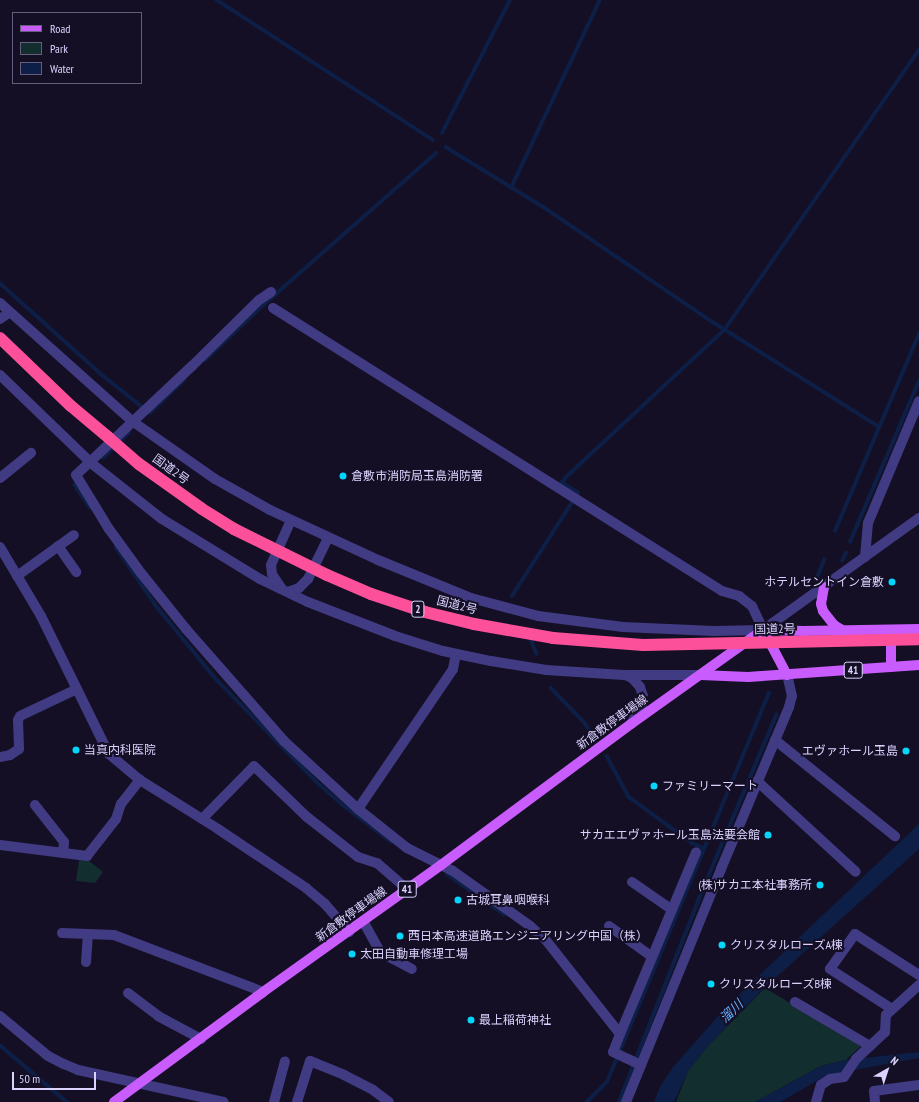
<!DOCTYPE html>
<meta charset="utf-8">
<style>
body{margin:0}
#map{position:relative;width:919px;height:1102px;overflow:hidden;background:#140f25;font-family:"PT Sans Narrow","Noto Sans JP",sans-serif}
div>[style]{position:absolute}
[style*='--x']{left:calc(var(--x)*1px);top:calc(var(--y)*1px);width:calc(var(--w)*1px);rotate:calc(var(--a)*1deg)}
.green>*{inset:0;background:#122e2f}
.water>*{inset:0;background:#0d1f46}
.stream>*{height:3.5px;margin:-1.75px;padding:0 1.75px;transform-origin:1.75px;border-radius:1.75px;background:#0d1f46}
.minor>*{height:10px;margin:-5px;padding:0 5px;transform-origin:5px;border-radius:5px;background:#413b83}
.major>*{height:10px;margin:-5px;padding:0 5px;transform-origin:5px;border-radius:5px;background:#c95cfd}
.highway-bridge>*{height:12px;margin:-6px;padding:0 6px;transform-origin:6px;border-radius:6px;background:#fd509a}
.dots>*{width:11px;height:11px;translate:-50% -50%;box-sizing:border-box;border:2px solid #140f25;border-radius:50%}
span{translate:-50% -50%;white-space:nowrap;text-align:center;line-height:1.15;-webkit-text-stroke:4px #140f25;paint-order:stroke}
.shield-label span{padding:1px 3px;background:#140f25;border:1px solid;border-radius:3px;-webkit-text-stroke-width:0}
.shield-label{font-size:11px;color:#dbd3fe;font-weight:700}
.street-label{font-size:12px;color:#dbd3fe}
.poi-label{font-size:12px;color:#dbd3fe}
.left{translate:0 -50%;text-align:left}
.right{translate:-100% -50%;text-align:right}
.water-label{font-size:13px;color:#63aefd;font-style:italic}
.legend{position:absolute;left:12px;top:12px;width:130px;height:72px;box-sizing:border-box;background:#140f25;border:1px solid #645d7c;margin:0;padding:5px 7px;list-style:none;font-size:12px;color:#dbd3fe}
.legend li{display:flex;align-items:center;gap:8px;height:20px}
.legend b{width:20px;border:1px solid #645d7c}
.north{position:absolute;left:867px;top:1050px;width:40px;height:40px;-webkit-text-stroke:3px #140f25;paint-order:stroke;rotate:39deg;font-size:11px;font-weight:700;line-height:16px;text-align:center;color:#dbd3fe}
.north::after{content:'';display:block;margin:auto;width:14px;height:18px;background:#dbd3fe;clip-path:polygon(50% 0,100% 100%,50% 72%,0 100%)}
.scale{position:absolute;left:12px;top:1072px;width:84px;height:18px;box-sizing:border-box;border:2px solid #dbd3fe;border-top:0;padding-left:5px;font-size:12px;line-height:14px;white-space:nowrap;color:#dbd3fe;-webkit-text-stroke:3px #140f25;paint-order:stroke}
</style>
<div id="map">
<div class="green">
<div style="clip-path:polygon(79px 860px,89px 861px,103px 872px,95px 883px,76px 881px)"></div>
<div style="clip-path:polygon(765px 988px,861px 1046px,846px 1060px,821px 1066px,755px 1102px,676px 1102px,688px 1071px,706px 1048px)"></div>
</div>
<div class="water">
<div style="clip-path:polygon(919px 824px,919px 849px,762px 990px,706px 1048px,688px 1071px,674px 1102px,654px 1102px,660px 1087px,673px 1067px,728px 1005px)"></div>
<div style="clip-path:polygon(919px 1052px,919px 1058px,827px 1075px,780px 1102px,755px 1102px,821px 1066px,846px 1060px)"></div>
</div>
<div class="stream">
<div style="--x:217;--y:0;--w:257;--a:32.9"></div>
<div style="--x:442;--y:133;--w:149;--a:-62.9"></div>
<div style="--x:446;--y:147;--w:113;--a:31.6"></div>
<div style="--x:542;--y:206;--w:207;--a:34.2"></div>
<div style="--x:713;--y:322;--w:197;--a:32.2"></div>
<div style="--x:511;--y:188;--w:208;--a:-64.7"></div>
<div style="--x:0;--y:283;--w:135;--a:42"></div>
<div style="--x:100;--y:373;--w:64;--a:38.7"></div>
<div style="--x:150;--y:413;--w:47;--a:-44.1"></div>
<div style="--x:205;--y:360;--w:77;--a:-43.4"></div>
<div style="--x:261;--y:307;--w:233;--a:-41.3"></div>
<div style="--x:103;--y:458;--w:36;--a:-44"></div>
<div style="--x:77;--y:483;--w:3;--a:135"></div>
<div style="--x:75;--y:485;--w:27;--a:56"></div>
<div style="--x:835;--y:531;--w:214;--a:-66.9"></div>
<div style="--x:850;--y:542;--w:175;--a:-66.8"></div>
<div style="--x:116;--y:547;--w:74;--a:55.5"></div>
<div style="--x:158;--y:608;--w:93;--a:50.7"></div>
<div style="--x:217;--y:680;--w:146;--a:45.6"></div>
<div style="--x:319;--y:784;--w:32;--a:41"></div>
<div style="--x:343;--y:805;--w:61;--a:37.1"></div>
<div style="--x:842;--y:561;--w:9;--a:-63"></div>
<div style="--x:816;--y:580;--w:22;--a:-68"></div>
<div style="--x:512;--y:596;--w:122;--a:-57.3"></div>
<div style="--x:578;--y:493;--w:19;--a:-148"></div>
<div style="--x:562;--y:483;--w:7;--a:-56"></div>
<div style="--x:566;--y:477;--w:217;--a:-42.9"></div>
<div style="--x:725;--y:329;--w:340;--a:-55.2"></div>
<div style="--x:530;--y:637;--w:18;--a:68"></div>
<div style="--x:551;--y:688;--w:49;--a:45.8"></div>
<div style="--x:585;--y:723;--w:14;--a:56"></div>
<div style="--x:607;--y:756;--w:47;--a:61.8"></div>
<div style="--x:629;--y:797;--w:78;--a:36.1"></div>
<div style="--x:692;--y:843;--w:13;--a:23"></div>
<div style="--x:447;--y:874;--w:70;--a:35.1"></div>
<div style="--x:0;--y:1045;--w:88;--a:40.4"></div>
<div style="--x:587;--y:1102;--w:28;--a:-45"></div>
<div style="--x:607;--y:1082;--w:421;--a:-67.4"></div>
<div style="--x:619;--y:1102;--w:216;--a:-68.5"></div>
<div style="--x:698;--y:901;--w:202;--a:-67.2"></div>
</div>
<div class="minor">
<div style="--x:271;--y:292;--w:14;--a:146"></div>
<div style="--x:259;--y:300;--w:94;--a:135.4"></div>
<div style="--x:192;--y:366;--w:159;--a:136.8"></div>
<div style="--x:76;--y:475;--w:63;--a:58.6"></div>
<div style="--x:109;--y:529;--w:54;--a:54"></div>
<div style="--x:141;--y:573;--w:72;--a:51.2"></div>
<div style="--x:186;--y:629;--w:149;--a:48.8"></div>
<div style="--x:284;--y:741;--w:100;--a:42.6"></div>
<div style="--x:358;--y:809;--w:63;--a:38.5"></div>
<div style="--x:407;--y:848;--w:51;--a:26.6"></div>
<div style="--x:453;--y:871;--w:95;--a:35.5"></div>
<div style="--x:530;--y:926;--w:20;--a:41"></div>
<div style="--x:545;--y:939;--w:121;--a:51.7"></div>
<div style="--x:620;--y:1034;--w:19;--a:111"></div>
<div style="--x:613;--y:1052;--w:31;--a:25"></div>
<div style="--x:0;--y:303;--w:177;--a:41.8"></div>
<div style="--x:132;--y:421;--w:101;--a:34.9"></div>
<div style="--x:215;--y:479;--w:63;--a:29.4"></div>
<div style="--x:270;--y:510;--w:119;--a:24.8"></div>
<div style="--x:378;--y:560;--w:100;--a:22.2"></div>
<div style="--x:471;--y:598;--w:69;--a:15"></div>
<div style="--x:538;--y:616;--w:86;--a:7.4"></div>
<div style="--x:623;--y:627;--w:91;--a:2.5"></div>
<div style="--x:714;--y:631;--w:49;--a:-1.2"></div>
<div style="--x:763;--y:630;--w:192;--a:-35.7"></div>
<div style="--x:273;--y:308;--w:531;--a:32.22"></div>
<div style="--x:722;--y:591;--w:18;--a:16"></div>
<div style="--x:739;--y:596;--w:16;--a:38"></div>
<div style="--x:752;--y:606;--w:26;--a:65"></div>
<div style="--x:0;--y:319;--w:12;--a:-35"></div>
<div style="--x:0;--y:375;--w:127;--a:44"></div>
<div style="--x:91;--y:463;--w:90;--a:38.3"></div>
<div style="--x:162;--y:519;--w:115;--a:31.5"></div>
<div style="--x:260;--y:579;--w:53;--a:25.6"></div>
<div style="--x:308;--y:602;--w:93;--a:21.3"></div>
<div style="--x:395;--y:636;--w:50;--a:17.4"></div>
<div style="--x:443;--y:651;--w:49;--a:11.8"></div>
<div style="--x:491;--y:661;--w:56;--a:9.3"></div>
<div style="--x:546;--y:670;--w:78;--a:3.7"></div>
<div style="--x:624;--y:675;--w:77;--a:0"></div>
<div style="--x:0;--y:478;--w:40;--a:-39"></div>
<div style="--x:58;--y:546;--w:32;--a:55"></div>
<div style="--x:0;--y:547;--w:80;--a:59.3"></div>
<div style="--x:41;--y:616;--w:154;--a:63.8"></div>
<div style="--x:109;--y:754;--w:40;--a:40"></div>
<div style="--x:140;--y:780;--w:92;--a:32.1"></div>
<div style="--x:218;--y:829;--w:106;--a:33.8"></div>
<div style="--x:306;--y:888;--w:25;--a:40"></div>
<div style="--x:325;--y:904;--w:37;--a:49"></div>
<div style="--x:865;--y:557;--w:34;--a:-85"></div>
<div style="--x:868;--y:523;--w:132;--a:-67.3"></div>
<div style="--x:17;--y:576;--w:70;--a:-35.7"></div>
<div style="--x:282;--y:589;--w:18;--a:-124"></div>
<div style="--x:272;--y:574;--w:9;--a:-96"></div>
<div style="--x:271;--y:565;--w:49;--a:-66"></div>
<div style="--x:288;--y:592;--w:12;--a:-20"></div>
<div style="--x:299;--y:588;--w:13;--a:-45"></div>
<div style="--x:308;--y:579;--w:46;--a:-64"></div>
<div style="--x:625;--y:675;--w:8;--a:23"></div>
<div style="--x:632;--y:678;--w:12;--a:48"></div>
<div style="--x:640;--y:687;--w:9;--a:72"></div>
<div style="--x:643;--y:696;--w:9;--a:96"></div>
<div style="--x:642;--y:705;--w:22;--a:120"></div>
<div style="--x:775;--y:740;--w:154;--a:38.7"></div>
<div style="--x:0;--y:757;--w:10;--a:-11"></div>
<div style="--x:10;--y:755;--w:11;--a:-34"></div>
<div style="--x:19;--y:749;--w:29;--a:-92"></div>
<div style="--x:18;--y:720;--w:4;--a:-63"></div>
<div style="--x:20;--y:716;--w:63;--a:-25.3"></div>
<div style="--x:757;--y:781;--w:134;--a:42.6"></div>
<div style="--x:35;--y:805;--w:47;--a:51.9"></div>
<div style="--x:64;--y:842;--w:11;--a:95"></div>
<div style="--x:358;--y:809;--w:169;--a:-55.8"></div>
<div style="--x:453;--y:669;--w:15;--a:-79"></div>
<div style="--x:202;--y:819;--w:74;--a:-45.5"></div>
<div style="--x:254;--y:766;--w:74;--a:43.9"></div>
<div style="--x:307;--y:817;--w:65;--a:38.1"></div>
<div style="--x:358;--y:857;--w:20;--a:18"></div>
<div style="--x:377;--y:863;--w:40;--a:41"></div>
<div style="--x:0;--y:845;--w:88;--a:7.2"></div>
<div style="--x:87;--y:856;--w:47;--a:-51.9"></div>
<div style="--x:116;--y:819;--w:16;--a:-72"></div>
<div style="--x:121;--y:804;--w:31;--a:-52"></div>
<div style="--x:632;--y:882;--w:47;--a:34.7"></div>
<div style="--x:363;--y:921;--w:35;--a:61"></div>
<div style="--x:380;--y:952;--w:36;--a:28"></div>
<div style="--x:609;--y:926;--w:52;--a:35.5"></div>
<div style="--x:62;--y:933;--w:52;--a:2.2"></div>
<div style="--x:114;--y:935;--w:160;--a:20.9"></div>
<div style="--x:86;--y:962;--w:28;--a:-86"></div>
<div style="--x:128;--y:993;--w:38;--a:37"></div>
<div style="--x:158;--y:1016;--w:49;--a:28.1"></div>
<div style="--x:795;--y:1002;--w:87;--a:30.4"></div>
<div style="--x:892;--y:1009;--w:74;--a:-147.2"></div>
<div style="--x:830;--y:969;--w:43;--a:-54.5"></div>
<div style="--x:855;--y:934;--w:76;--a:32.6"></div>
<div style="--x:0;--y:1016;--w:62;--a:39.8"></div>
<div style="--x:48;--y:1056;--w:18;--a:27"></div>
<div style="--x:64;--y:1064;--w:15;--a:23"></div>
<div style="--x:78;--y:1070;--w:149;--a:12.4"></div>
<div style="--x:620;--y:1034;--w:197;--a:-67.3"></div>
<div style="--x:274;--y:1102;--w:42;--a:-75"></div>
<div style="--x:297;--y:1102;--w:43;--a:-72.4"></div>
<div style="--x:310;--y:1061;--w:37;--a:22"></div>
<div style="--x:344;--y:1075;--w:33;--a:27"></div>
<div style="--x:373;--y:1090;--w:20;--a:37"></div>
<div style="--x:626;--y:1102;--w:252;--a:-67.8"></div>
<div style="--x:721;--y:869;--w:176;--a:-67.2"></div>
<div style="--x:789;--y:707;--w:11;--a:-75"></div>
<div style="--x:792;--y:696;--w:22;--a:-103"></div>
<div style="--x:816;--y:1102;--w:18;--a:-74"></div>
<div style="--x:821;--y:1085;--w:11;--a:-34"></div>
<div style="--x:830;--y:1079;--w:14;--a:-8"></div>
<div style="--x:844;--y:1077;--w:22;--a:-56"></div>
<div style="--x:856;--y:1059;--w:40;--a:-43"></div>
<div style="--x:885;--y:1032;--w:17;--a:-87"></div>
<div style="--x:886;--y:1015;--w:45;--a:-42.3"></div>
<div style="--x:875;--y:1102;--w:11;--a:-95"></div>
<div style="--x:874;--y:1091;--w:45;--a:-7.6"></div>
</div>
<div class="major">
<div style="--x:824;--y:587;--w:17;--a:100"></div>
<div style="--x:821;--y:604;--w:7;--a:74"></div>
<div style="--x:823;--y:611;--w:18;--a:52"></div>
<div style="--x:834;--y:625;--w:12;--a:31"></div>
<div style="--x:891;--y:634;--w:33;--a:90"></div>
<div style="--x:767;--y:637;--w:43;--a:62.2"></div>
<div style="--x:701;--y:675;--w:47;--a:2.4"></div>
<div style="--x:748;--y:677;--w:171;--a:-4"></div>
<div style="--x:114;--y:1102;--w:185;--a:-36.4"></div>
<div style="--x:263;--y:992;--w:219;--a:-35.5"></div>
<div style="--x:441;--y:865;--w:237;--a:-36.6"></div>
<div style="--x:631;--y:724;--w:162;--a:-35.5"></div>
<div style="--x:763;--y:630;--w:41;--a:1.4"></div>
<div style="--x:804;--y:631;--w:115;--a:-1"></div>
</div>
<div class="highway-bridge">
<div style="--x:0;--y:338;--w:98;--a:43.8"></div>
<div style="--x:71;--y:406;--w:50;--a:40.1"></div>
<div style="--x:109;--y:438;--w:40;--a:41"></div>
<div style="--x:139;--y:464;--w:77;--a:35.5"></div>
<div style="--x:202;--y:509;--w:38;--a:32"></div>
<div style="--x:234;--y:529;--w:104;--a:26.3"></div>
<div style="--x:327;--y:575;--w:48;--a:23.4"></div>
<div style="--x:371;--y:594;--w:57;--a:18.4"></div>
<div style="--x:425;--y:612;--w:50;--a:13.8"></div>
<div style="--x:474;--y:624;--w:80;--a:10"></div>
<div style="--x:553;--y:638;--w:90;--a:4.4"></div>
<div style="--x:643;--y:645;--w:276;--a:-1.2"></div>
</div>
<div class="dots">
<div style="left:343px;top:476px;background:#03d5fb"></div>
<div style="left:892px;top:582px;background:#03d5fb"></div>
<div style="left:76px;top:750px;background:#03d5fb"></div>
<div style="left:906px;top:751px;background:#03d5fb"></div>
<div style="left:654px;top:786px;background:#03d5fb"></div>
<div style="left:768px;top:835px;background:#03d5fb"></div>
<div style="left:820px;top:885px;background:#03d5fb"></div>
<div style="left:458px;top:900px;background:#03d5fb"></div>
<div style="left:400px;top:936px;background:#03d5fb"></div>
<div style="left:722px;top:945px;background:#03d5fb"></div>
<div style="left:352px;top:954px;background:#03d5fb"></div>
<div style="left:711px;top:984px;background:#03d5fb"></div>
<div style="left:471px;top:1020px;background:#03d5fb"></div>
</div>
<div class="shield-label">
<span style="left:418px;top:609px">2</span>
<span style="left:853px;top:670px">41</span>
<span style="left:407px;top:889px">41</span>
</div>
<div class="street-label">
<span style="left:171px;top:469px;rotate:36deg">国道2号</span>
<span style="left:457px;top:605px;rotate:14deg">国道2号</span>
<span style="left:775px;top:629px;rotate:-1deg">国道2号</span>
<span style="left:612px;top:722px;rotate:-36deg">新倉敷停車場線</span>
<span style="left:351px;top:914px;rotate:-36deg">新倉敷停車場線</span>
</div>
<div class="poi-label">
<span class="left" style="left:351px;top:476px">倉敷市消防局玉島消防署</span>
<span class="right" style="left:884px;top:582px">ホテルセントイン倉敷</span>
<span class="left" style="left:84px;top:750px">当真内科医院</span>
<span class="right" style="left:898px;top:751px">エヴァホール玉島</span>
<span class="left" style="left:662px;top:786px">ファミリーマート</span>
<span class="right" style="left:760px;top:835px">サカエエヴァホール玉島法要会館</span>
<span class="right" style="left:812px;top:885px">(株)サカエ本社事務所</span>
<span class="left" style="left:466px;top:900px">古城耳鼻咽喉科</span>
<span class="left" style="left:408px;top:936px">西日本高速道路エンジニアリング中国（株）</span>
<span class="left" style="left:730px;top:945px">クリスタルローズA棟</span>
<span class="left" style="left:360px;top:954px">太田自動車修理工場</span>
<span class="left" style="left:719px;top:984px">クリスタルローズB棟</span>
<span class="left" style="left:479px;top:1020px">最上稲荷神社</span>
</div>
<div class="water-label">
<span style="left:732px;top:1012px;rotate:-44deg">溜川</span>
</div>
<ul class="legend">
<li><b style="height:5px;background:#c95cfd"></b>Road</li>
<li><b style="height:11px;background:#122e2f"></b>Park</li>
<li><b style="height:11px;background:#0d1f46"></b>Water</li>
</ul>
<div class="north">N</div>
<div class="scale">50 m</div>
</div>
